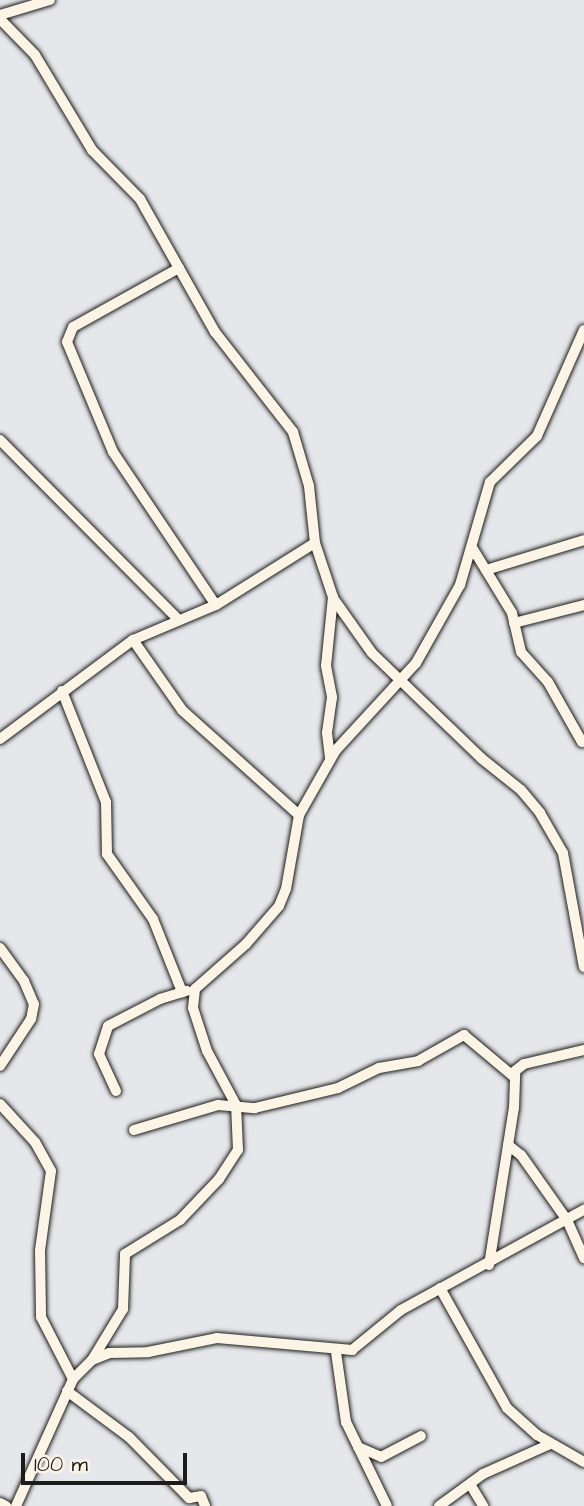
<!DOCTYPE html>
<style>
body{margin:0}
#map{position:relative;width:584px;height:1506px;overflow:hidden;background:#e5e7ea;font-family:"Architects Daughter",sans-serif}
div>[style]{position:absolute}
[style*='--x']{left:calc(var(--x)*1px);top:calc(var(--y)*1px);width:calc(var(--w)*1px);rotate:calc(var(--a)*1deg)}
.roads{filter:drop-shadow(0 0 2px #1c1c1c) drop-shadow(0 0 2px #1c1c1c)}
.minor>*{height:10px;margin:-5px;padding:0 5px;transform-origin:5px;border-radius:5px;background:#fcf5e5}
span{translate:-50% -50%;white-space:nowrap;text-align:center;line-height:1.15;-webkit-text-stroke:5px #fcf5e5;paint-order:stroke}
.scale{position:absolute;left:21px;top:1453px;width:166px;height:32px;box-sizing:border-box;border:4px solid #1c1c1c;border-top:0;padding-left:9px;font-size:21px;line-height:24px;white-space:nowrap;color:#1c1c1c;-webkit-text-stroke:5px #fcf5e5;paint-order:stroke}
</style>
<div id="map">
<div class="roads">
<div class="minor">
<div style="--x:0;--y:15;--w:52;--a:-16.7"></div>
<div style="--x:0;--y:19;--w:50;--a:45.8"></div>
<div style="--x:35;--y:55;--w:111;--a:59"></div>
<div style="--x:92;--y:150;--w:69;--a:45.6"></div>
<div style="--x:140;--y:199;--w:153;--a:60.6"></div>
<div style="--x:215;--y:332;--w:127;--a:52"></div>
<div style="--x:293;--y:432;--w:56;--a:73.5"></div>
<div style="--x:309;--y:486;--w:57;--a:84"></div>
<div style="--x:315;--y:543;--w:57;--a:71.6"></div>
<div style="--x:333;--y:597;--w:69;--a:95.8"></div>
<div style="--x:326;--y:666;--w:32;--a:79"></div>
<div style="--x:332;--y:697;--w:36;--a:98"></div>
<div style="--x:327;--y:733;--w:26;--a:83"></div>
<div style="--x:179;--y:268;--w:121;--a:150.9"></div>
<div style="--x:73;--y:327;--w:16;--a:112"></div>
<div style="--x:67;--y:342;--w:119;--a:67.3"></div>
<div style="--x:113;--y:452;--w:184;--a:56.1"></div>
<div style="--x:0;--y:440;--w:252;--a:45.2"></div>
<div style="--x:473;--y:549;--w:75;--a:58.6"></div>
<div style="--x:512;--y:613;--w:40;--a:77"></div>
<div style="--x:521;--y:652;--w:40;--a:48"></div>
<div style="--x:548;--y:682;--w:69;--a:60.5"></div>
<div style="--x:486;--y:570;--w:102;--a:-17"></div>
<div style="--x:333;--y:598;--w:67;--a:54.7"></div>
<div style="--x:372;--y:653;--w:151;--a:43.9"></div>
<div style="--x:481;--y:758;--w:51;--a:38.7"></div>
<div style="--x:521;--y:790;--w:30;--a:50"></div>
<div style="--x:540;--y:813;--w:46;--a:60.1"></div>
<div style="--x:563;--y:853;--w:116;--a:79.6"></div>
<div style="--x:514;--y:623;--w:72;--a:-14.4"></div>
<div style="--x:133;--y:640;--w:85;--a:55"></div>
<div style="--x:182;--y:710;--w:157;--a:41.9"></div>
<div style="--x:62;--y:691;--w:119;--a:68.4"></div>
<div style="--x:106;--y:802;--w:52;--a:88.9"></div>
<div style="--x:107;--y:854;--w:80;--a:54.7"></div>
<div style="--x:153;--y:919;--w:79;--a:68.3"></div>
<div style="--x:0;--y:739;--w:166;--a:-36.7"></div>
<div style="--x:133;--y:640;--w:90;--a:-22.9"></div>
<div style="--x:216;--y:605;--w:117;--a:-32.1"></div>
<div style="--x:0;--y:948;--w:41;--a:54"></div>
<div style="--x:24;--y:981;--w:25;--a:67"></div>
<div style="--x:34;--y:1004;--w:15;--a:101"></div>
<div style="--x:31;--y:1019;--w:56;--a:123.4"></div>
<div style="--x:116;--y:1091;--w:41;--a:-114.7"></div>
<div style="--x:99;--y:1054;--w:29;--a:-72"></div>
<div style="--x:108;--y:1026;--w:59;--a:-27.4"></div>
<div style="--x:160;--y:999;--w:28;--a:-17"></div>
<div style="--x:0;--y:1104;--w:52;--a:47.4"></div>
<div style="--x:35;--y:1142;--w:33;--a:61"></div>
<div style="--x:51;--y:1171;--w:80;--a:97.9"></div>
<div style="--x:40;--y:1250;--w:67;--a:89.1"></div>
<div style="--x:41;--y:1317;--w:70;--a:62.7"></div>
<div style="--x:134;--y:1130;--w:88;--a:-16.6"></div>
<div style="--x:218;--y:1105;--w:37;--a:5"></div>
<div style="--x:255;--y:1108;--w:85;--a:-13.5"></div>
<div style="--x:338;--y:1088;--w:46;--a:-26"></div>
<div style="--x:379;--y:1068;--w:40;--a:-10"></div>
<div style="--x:418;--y:1061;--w:53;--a:-29.5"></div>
<div style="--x:464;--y:1035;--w:65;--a:40"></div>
<div style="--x:508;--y:1145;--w:16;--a:38"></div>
<div style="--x:521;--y:1155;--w:80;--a:54.7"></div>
<div style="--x:567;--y:1220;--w:42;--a:65.9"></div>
<div style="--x:489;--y:1265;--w:159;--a:-81"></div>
<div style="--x:514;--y:1108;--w:37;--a:-88"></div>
<div style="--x:515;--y:1071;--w:11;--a:-38"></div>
<div style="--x:524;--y:1064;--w:62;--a:-13.1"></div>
<div style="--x:440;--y:1288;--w:137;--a:60.8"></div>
<div style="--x:507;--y:1408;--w:40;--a:42"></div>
<div style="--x:537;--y:1435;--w:54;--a:29.9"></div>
<div style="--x:336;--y:1352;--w:71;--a:81.9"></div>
<div style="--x:346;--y:1422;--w:93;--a:64"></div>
<div style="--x:92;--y:1360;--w:60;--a:-58.7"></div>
<div style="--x:123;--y:1309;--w:55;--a:-87.9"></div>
<div style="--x:125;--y:1254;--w:65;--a:-31.7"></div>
<div style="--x:180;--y:1220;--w:57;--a:-46.4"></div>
<div style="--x:219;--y:1179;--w:35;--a:-57"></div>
<div style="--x:238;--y:1150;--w:45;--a:-92.5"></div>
<div style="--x:236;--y:1105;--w:61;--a:-118.2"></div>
<div style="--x:207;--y:1051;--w:45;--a:-108"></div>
<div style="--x:193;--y:1008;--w:19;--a:-84"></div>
<div style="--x:195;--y:989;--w:68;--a:-41.4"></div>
<div style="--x:246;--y:944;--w:50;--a:-49"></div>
<div style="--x:279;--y:906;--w:18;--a:-68"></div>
<div style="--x:286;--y:889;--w:75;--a:-80"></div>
<div style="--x:299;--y:815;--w:75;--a:-60.4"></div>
<div style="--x:336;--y:750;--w:118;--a:-47.4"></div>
<div style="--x:416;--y:663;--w:90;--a:-60.6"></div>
<div style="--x:460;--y:585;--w:107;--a:-73.8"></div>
<div style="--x:490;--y:482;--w:66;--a:-44.4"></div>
<div style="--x:537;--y:436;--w:116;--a:-66.1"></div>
<div style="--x:67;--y:1391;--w:77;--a:36.6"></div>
<div style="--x:129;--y:1437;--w:86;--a:45.5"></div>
<div style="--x:189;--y:1498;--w:12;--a:-9"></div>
<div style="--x:201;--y:1496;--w:11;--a:68"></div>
<div style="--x:358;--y:1447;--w:25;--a:23"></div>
<div style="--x:381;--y:1457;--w:45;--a:-27.7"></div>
<div style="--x:470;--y:1484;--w:26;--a:59"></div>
<div style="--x:0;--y:1503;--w:7;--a:27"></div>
<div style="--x:16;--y:1506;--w:139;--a:-65.8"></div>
<div style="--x:73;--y:1379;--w:27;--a:-45"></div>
<div style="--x:92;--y:1360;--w:18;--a:-22"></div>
<div style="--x:109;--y:1353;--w:39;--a:-1"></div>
<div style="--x:148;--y:1352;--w:70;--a:-11.5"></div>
<div style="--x:217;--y:1338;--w:136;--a:5.1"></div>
<div style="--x:352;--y:1350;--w:63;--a:-39.2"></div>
<div style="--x:401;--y:1310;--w:209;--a:-28.7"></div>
<div style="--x:439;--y:1506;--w:54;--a:-36"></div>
<div style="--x:483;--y:1474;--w:73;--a:-24.1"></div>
</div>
</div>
<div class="scale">100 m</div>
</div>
